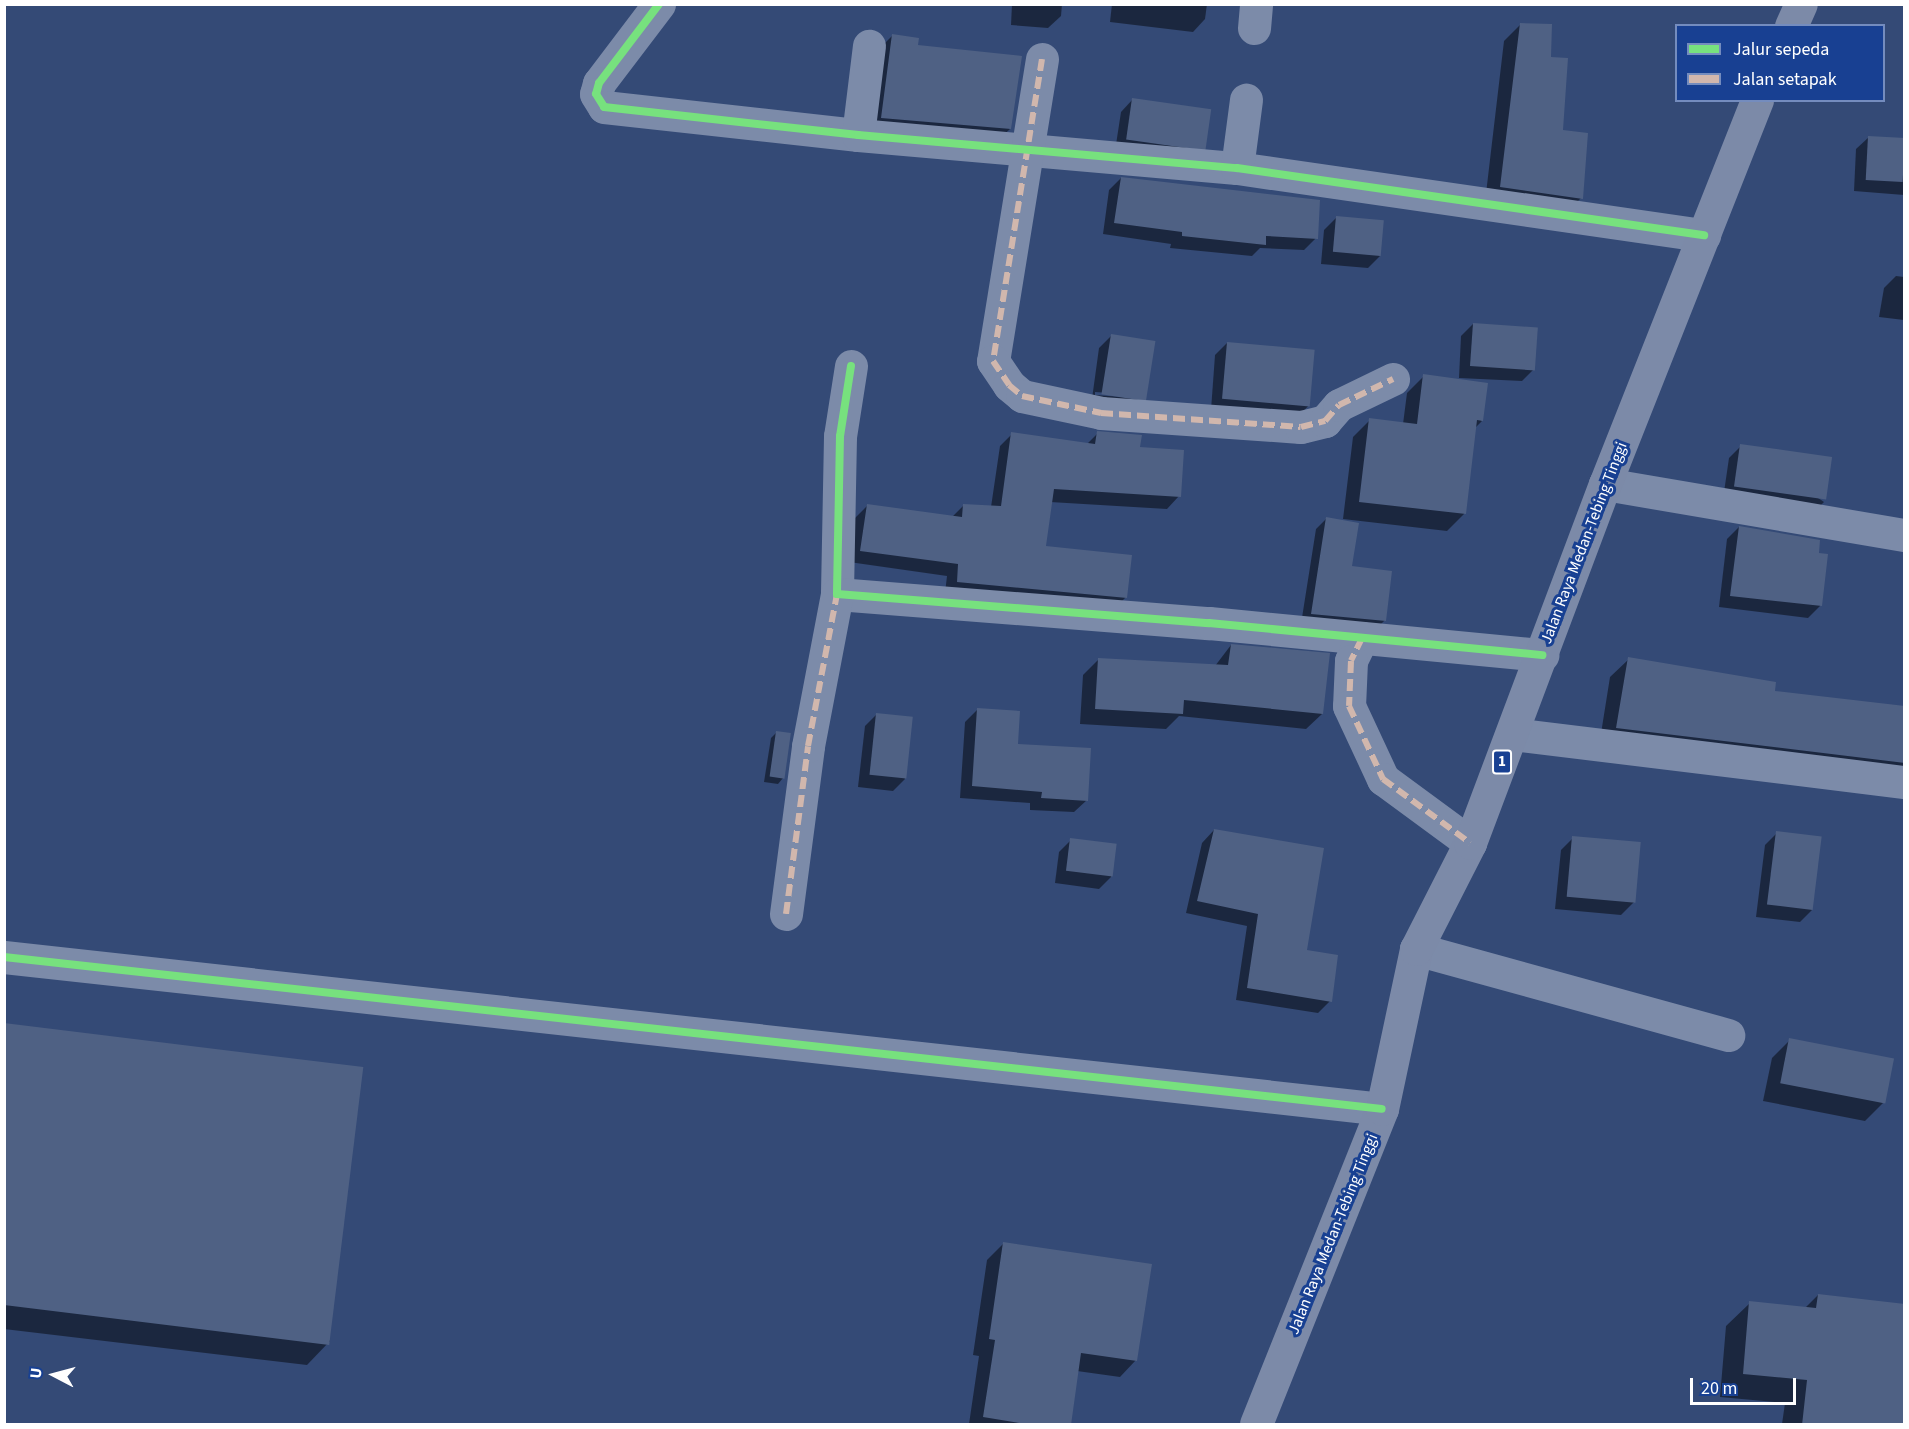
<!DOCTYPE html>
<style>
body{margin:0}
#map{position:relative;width:1909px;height:1429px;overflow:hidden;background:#344a76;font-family:"Source Sans 3",sans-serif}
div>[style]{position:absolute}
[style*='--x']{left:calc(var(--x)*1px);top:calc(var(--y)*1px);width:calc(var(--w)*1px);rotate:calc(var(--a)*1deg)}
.shadow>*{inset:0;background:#0007}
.building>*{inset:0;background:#4f6184;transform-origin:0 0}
.minor>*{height:33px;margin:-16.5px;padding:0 16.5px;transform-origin:16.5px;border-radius:16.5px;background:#7c8ba9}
.tertiary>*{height:33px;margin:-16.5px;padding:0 16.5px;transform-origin:16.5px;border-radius:16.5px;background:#7c8ba9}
.trunk>*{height:33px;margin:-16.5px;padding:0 16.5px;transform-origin:16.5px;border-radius:16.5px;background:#7c8aa8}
.quiet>*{height:6px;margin-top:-3px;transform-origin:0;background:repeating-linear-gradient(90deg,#d1b7ad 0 12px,transparent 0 18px)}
.cycleway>*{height:8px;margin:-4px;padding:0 4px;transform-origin:4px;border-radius:4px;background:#77e17e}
span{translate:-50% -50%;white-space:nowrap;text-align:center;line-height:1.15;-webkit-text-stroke:6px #184092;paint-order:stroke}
.shield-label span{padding:2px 4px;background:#184092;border:2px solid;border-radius:4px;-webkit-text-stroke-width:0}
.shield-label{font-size:15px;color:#fff;font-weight:700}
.street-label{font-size:16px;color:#fff}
.frame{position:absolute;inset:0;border:6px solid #fff;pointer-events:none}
.legend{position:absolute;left:1675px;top:24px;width:210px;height:78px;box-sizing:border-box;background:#184092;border:2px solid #748cbe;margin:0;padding:8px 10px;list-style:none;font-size:18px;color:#fff}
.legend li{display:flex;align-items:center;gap:12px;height:30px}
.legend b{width:30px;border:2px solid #748cbe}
.north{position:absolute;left:24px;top:1345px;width:60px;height:60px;-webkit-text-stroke:4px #184092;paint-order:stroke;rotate:276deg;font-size:16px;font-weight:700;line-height:24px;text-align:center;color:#fff}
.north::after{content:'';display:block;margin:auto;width:21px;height:27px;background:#fff;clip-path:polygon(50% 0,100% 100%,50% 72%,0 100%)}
.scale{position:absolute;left:1690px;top:1378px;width:106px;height:27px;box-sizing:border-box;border:3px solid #fff;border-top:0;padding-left:8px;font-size:18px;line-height:21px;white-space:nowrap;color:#fff;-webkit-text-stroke:4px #184092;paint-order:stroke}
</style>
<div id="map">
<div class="shadow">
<div style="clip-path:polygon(1012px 4px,1062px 4px,1061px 16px,1048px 28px,1011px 25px)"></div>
<div style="clip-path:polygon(1112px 4px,1207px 4px,1205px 19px,1193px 32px,1110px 22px)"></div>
<div style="clip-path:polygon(1520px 25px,1550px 58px,1561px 132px,1581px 198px,1565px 214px,1485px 202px,1504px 41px)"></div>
<div style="clip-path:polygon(892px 36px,1010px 129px,997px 141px,869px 130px,880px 48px)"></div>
<div style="clip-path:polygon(1133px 99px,1204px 146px,1192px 158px,1115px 151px,1121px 112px)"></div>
<div style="clip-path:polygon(1869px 137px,1904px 140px,1904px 195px,1854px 191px,1856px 149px)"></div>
<div style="clip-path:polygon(1121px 178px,1316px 238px,1304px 250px,1260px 248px,1252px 256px,1170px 248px,1171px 244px,1103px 234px,1109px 190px)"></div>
<div style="clip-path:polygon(1336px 218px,1380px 256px,1368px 268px,1321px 264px,1324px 230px)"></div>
<div style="clip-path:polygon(1896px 276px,1904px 277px,1904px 320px,1879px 317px,1884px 288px)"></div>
<div style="clip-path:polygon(1473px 324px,1534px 369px,1522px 381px,1459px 378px,1461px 336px)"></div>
<div style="clip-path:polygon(evenodd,1111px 336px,1145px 397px,1133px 409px,1091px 406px,1099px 348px,1111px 336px,1095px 392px,1137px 395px,1137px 398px,1095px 395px,1095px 392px)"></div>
<div style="clip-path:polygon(1227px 343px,1310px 404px,1298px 417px,1211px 410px,1215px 355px)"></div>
<div style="clip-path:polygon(1424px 376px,1482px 421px,1475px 428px,1464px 514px,1447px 531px,1343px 519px,1353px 437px,1370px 420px,1403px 424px,1407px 393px)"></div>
<div style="clip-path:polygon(1098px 433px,1179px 496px,1167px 509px,1050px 502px,1044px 547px,1126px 597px,1114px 609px,945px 593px,947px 576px,849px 562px,855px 518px,867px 506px,952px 517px,964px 505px,991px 507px,1000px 446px,1012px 434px,1087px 444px)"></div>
<div style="clip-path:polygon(1741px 446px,1824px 502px,1812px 514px,1723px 499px,1729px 458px)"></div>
<div style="clip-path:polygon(1326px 519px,1350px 568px,1385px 620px,1374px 631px,1301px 624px,1316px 529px)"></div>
<div style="clip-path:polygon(1739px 527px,1817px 554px,1820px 606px,1808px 618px,1719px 607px,1727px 539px)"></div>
<div style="clip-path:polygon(1231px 645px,1322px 714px,1306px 729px,1179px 716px,1166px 729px,1080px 724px,1083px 675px,1099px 659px,1215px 666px)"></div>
<div style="clip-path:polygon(1629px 659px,1773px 692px,1904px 708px,1904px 786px,1599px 746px,1610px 677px)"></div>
<div style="clip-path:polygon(977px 710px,1016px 745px,1087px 800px,1074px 812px,1030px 810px,1030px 803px,960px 798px,965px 722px)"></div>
<div style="clip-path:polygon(877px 714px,905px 779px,893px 791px,858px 787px,865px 726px)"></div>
<div style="clip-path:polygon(777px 732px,783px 778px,778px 784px,764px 782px,771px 738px)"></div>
<div style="clip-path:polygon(1214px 830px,1306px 952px,1330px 1001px,1318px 1013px,1236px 1000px,1247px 926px,1186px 913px,1202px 843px)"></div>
<div style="clip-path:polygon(1777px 833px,1812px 910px,1800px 922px,1756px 917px,1765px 845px)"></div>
<div style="clip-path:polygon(1573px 838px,1634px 902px,1621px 915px,1555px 909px,1561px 850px)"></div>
<div style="clip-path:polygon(1071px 840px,1115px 845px,1111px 877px,1099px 889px,1055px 883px,1059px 852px)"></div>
<div style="clip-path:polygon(4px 1025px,330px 1341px,307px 1365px,4px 1329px)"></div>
<div style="clip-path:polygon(1790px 1040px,1883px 1103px,1865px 1121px,1763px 1101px,1772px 1058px)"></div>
<div style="clip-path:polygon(1004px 1243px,1136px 1360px,1120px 1377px,1077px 1371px,1069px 1424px,969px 1424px,979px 1356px,973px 1355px,987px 1260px)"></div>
<div style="clip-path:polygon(1818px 1295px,1904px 1424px,1782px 1424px,1785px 1403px,1720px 1397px,1726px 1326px,1750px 1303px,1805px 1308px)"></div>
</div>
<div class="building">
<div style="clip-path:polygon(1520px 23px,1552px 24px,1551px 57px,1568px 58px,1563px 130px,1588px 133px,1583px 199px,1500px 187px)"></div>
<div style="clip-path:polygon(892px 34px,919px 38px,918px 45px,1022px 56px,1011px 129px,881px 118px)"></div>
<div style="left:1132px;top:98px;width:80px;height:42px;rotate:8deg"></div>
<div style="left:1868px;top:136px;width:37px;height:44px;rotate:3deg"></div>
<div style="clip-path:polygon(1121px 177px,1320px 200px,1318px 239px,1266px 236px,1266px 245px,1182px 236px,1182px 232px,1114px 223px)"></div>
<div style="left:1336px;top:216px;width:48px;height:36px;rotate:5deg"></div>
<div style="left:1473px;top:323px;width:65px;height:43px;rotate:4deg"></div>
<div style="left:1111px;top:334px;width:45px;height:61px;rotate:9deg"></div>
<div style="left:1227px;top:342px;width:88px;height:57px;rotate:5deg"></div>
<div style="clip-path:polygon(1423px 374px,1488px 383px,1483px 421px,1477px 420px,1466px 514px,1359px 502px,1369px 418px,1417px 424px)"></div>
<div style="clip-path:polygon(1097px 431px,1142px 435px,1140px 447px,1184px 450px,1181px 497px,1054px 489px,1046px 546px,1132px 555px,1127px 598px,957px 582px,958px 564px,860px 551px,867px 504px,962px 517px,963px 504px,1001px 506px,1011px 432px,1095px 444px)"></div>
<div style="left:1740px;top:444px;width:93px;height:43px;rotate:8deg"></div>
<div style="clip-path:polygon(1326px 517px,1359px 523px,1352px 566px,1392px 571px,1386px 621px,1311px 614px)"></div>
<div style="clip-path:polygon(1739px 526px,1820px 540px,1819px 553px,1828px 554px,1822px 606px,1730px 596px)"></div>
<div style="clip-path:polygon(1231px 644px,1330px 653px,1323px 714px,1184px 700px,1183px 714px,1095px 709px,1098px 658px,1228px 665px)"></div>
<div style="clip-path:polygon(1628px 657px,1776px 682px,1775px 691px,1905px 706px,1905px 763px,1616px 728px)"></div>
<div style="clip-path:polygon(977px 708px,1020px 711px,1018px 744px,1091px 748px,1088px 801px,1041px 798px,1042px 792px,972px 786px)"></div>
<div style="left:876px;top:713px;width:37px;height:62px;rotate:6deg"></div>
<div style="left:776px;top:731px;width:15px;height:46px;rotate:8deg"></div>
<div style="clip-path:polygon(1214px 829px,1324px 848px,1307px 950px,1338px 955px,1332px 1002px,1247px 988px,1258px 914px,1197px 901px)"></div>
<div style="left:1776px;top:831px;width:46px;height:74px;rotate:7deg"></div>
<div style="left:1572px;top:836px;width:69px;height:61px;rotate:5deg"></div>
<div style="left:1070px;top:838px;width:47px;height:33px;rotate:7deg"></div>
<div style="left:4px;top:1023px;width:362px;height:280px;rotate:7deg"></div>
<div style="left:1789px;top:1038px;width:107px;height:46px;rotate:11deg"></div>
<div style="clip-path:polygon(1003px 1242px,1152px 1264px,1137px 1361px,1081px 1353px,1071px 1425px,1032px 1425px,983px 1417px,995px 1340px,989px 1339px)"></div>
<div style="clip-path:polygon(1818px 1294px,1905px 1304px,1905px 1425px,1802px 1425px,1807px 1380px,1743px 1374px,1749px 1301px,1816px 1308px)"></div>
</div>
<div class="minor">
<div style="--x:659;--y:4;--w:99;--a:127.2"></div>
<div style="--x:599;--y:83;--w:11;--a:105"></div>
<div style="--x:596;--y:94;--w:15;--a:58"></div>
<div style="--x:604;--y:107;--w:256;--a:6.3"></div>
<div style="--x:858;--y:135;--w:380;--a:5"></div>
<div style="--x:1237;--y:168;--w:472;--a:8.2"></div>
<div style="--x:1254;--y:28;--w:24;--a:-85"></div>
<div style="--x:1042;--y:59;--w:306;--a:99.2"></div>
<div style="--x:993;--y:361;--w:29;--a:56"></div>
<div style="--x:1009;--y:385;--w:17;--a:40"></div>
<div style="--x:1022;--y:396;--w:81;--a:12.1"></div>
<div style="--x:1101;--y:413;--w:200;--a:4"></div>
<div style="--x:1301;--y:427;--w:25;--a:-14"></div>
<div style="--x:1325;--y:421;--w:21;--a:-49"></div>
<div style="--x:1339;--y:405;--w:60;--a:-25.7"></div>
<div style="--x:858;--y:135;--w:90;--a:-83"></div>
<div style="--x:1237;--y:168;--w:69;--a:-82.5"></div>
<div style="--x:851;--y:366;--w:71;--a:98.9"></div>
<div style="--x:840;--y:436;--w:158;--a:91.1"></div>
<div style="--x:837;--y:594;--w:373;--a:4.5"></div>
<div style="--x:1209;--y:623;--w:335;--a:5.5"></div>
<div style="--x:1362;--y:638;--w:25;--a:116"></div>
<div style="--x:1351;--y:661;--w:45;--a:92.5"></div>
<div style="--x:1349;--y:706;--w:81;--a:65"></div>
<div style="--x:1383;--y:779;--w:108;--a:36.3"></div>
<div style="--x:1513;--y:734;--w:394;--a:7"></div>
<div style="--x:786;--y:914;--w:169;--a:-82.5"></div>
<div style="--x:808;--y:746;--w:155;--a:-79.2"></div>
<div style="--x:1416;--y:949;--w:324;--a:15.4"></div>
<div style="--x:4;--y:957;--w:1386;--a:6.29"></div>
</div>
<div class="tertiary">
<div style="--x:1605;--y:484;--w:303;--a:9.7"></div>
</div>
<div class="trunk">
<div style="--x:1791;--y:26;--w:24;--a:-66"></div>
<div style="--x:1256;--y:1424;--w:339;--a:-68.2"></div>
<div style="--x:1382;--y:1109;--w:164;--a:-78"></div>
<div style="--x:1416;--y:949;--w:119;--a:-63"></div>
<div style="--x:1470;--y:843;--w:384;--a:-69.4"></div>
<div style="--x:1605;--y:484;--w:413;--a:-68.4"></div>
</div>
<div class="quiet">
<div style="--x:1042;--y:59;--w:306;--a:99.2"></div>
<div style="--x:993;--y:361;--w:29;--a:56"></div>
<div style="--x:1009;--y:385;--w:17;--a:40"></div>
<div style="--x:1022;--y:396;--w:81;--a:12.1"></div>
<div style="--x:1101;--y:413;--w:200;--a:4"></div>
<div style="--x:1301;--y:427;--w:25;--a:-14"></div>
<div style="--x:1325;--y:421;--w:21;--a:-49"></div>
<div style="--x:1339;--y:405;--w:60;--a:-25.7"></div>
<div style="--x:1362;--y:638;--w:25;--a:116"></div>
<div style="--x:1351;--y:661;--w:45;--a:92.5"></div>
<div style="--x:1349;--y:706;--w:81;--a:65"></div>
<div style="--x:1383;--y:779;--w:108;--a:36.3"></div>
<div style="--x:786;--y:914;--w:169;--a:-82.5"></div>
<div style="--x:808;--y:746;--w:155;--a:-79.2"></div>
</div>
<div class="cycleway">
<div style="--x:659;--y:4;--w:99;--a:127.2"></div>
<div style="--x:599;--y:83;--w:11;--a:105"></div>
<div style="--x:596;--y:94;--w:15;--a:58"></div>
<div style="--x:604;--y:107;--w:256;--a:6.3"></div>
<div style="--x:858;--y:135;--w:380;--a:5"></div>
<div style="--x:1237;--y:168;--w:472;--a:8.2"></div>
<div style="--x:851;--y:366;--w:71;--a:98.9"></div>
<div style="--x:840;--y:436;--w:158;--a:91.1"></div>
<div style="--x:837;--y:594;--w:373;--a:4.5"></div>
<div style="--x:1209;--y:623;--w:335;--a:5.5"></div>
<div style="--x:4;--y:957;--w:1386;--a:6.29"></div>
</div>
<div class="shield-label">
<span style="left:1502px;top:762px">1</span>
</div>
<div class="street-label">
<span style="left:1584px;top:543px;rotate:-69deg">Jalan Raya Medan-Tebing Tinggi</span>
<span style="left:1333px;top:1234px;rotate:-68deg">Jalan Raya Medan-Tebing Tinggi</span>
</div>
<div class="frame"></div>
<ul class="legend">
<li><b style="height:8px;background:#77e17e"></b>Jalur sepeda</li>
<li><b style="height:8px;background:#d1b7ad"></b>Jalan setapak</li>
</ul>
<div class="north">U</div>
<div class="scale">20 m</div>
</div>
